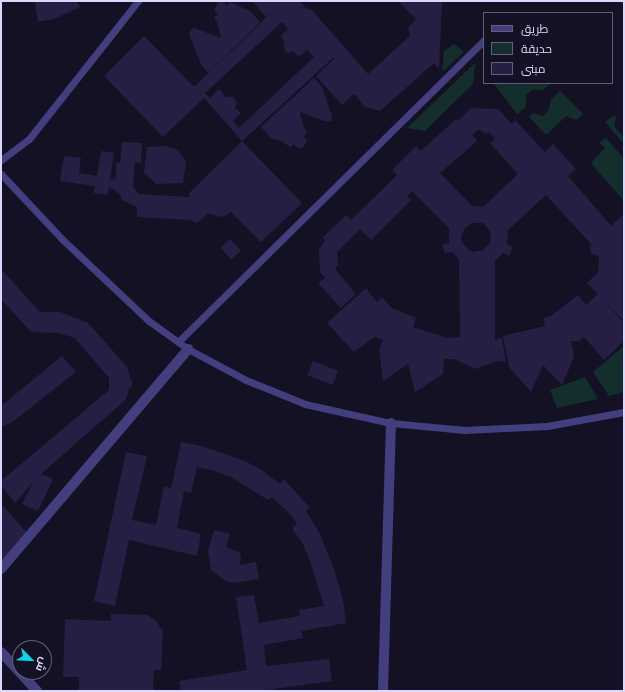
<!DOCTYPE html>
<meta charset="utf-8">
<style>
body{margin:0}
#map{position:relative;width:625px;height:692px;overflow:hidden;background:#141124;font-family:"Noto Sans",Cairo,sans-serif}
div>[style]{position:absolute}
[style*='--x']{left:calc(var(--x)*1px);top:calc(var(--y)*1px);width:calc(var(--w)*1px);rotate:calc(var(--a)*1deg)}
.green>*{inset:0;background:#142e2d}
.building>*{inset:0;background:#271e44;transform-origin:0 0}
.service>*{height:7px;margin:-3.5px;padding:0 3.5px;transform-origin:3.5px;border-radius:3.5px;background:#433f7f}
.minor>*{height:10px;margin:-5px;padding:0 5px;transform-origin:5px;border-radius:5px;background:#433f7f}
span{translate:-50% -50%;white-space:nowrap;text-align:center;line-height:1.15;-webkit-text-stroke:3px #141124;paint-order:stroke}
.frame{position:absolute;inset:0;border:2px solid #dcd7fc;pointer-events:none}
.legend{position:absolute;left:483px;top:12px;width:130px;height:72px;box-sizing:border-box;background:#141124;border:1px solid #64607a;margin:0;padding:5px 7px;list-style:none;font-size:12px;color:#dcd7fc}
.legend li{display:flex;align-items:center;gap:8px;height:20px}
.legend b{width:20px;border:1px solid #64607a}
.north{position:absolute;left:12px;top:640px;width:40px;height:40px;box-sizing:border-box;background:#141124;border:1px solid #64607a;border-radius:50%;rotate:114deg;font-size:11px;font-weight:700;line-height:16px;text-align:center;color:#dcd7fc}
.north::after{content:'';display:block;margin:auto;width:14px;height:18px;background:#12d1ec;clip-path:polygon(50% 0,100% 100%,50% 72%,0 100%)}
</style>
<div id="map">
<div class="green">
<div style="clip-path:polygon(454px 44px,464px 52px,442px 72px,444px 51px)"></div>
<div style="clip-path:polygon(475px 63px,473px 84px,425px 131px,407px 128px)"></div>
<div style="clip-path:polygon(493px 83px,551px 83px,543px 90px,532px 90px,526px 95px,526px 107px,517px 114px)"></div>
<div style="clip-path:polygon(560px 91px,583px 114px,576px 120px,566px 116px,546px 135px,529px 117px,533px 113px,543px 116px,548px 111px,551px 100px)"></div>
<div style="clip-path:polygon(614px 115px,616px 117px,614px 126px,624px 137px,624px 144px,605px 122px)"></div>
<div style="clip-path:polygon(606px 138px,624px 159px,623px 200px,591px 163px,605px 148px,599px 143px)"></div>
<div style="clip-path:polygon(624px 346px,624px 392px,609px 396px,593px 372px)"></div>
<div style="clip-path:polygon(585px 377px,598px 399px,557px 408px,550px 390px)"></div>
</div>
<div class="building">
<div style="clip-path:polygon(35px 1px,76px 1px,80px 7px,54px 19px,38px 22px)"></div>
<div style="clip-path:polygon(223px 1px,227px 5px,230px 2px,250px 11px,260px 22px,208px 73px,201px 64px,189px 34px,191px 30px,194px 28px,221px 38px,218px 25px,214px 17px,218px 14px,214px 10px,218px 2px)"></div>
<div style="clip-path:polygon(evenodd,252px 1px,299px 1px,308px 10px,310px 8px,368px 74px,410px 36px,408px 27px,416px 19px,398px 1px,442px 1px,439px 69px,434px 63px,380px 111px,365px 107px,354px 94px,342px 105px,316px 76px,335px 58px,334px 57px,242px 141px,204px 98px,163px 137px,104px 76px,144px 36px,194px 87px,273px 11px,266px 17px,252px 1px,282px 22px,288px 29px,280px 36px,285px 42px,283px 45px,286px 52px,289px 53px,293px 51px,299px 57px,307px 50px,314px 57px,239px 128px,233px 121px,241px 113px,235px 108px,237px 103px,234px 97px,226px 97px,219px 89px,210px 98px,205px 93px,282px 22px)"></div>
<div style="clip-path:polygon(314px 78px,322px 87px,332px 116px,331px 121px,324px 121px,300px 112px,303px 125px,307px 133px,303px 136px,307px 140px,303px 148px,298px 148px,294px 144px,290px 147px,283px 142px,271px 138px,261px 127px)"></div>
<div style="clip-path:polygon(evenodd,471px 108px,498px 109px,512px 124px,515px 120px,545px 152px,553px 144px,576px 169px,568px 176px,611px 226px,624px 214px,624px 317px,622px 319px,603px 300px,624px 323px,624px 341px,604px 360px,584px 337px,579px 341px,571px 341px,574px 357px,562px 385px,543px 365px,531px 392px,509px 367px,503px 336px,545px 326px,543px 318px,551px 316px,578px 295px,586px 305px,598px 294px,587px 283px,598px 272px,599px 256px,592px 254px,589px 247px,592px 245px,546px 195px,507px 231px,508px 237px,506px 244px,513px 247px,510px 254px,509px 256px,503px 253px,495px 261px,495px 340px,502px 338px,506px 362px,497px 361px,476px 369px,454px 359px,444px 359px,443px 374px,415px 392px,408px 364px,383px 381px,379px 350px,383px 340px,375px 337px,354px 352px,327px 323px,366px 288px,377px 302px,382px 297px,392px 308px,416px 318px,413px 327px,447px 338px,460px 337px,459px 260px,453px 252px,445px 253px,442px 245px,449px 243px,449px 228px,412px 191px,407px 196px,411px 200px,371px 240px,360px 229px,337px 252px,338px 265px,335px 269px,356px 294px,341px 308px,318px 283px,325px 278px,320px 272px,319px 249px,325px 241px,323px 237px,346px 215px,351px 220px,397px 175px,392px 170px,416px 146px,421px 151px,456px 119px,458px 121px,471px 108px,478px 129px,486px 134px,489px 132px,495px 139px,490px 143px,518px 174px,483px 207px,472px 206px,440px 173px,477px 141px,472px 135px,478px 129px,471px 108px,472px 223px,482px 223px,486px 226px,491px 234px,490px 243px,483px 250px,473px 252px,469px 250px,462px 242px,461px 237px,465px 228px,472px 223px)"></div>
<div style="clip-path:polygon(242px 141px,302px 203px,261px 242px,231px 212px,225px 216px,219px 217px,209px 213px,197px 223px,190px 220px,137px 217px,137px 207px,122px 200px,120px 194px,109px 187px,108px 195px,94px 193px,95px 186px,60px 181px,64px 156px,81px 158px,79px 173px,97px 176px,101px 151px,114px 153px,110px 180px,116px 179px,116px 163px,120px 163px,122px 142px,142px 143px,141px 163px,135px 162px,133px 187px,139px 194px,189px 197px,189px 193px)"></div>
<div style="clip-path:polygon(167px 146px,179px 151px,186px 162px,183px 183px,156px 184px,144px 173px,147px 147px)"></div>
<div style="left:230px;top:239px;width:16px;height:13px;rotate:47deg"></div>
<div style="clip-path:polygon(1px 269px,40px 312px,60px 312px,88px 323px,128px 368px,130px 379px,132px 380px,132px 387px,129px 388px,127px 397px,123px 402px,41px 474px,53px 479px,38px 511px,22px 504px,34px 481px,15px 503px,1px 485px,1px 481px,109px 390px,109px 378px,75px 338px,58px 333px,31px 332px,1px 299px)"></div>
<div style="clip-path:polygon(62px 356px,76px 372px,11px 423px,1px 427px,1px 406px)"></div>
<div style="left:313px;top:361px;width:27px;height:15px;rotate:22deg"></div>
<div style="clip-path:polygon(181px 442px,201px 446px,245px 461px,260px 469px,280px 484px,284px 479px,309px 507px,306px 511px,320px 534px,334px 569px,343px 600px,346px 623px,301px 631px,303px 638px,264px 645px,266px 666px,329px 659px,332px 681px,259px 691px,181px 691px,179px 681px,247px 670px,236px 597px,254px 595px,259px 623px,300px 616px,299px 610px,324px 606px,311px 564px,302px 542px,293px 530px,293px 528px,297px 524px,291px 515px,272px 497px,268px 500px,229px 476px,212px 470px,197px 467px,191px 493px,184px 491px,177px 528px,201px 534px,197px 556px,129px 540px,115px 606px,94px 601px,126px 452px,147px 456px,132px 520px,156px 525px,164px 486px,171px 489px)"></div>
<div style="clip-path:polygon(1px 504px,32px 538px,1px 566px)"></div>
<div style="clip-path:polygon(214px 530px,230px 534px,226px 547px,239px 552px,241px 556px,240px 565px,256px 562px,259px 579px,234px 583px,226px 581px,211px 570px,208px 551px)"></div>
<div style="clip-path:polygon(111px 614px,147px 615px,157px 622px,163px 631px,161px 670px,154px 670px,153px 691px,79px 691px,79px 677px,63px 677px,65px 619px,111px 621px)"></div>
<div style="clip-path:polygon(43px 643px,49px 653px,44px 656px,44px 648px,38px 648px,37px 646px)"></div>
</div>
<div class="service">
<div style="--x:1;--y:160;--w:35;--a:-37"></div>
<div style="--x:29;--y:139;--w:176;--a:-51.7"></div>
<div style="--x:1;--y:174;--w:91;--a:46.8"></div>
<div style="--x:63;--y:240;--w:118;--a:43.3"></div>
<div style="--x:149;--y:321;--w:48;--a:35.7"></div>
<div style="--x:188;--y:349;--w:66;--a:28.1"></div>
<div style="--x:246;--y:380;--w:64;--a:22.1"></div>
<div style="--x:305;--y:404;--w:88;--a:12.5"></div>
<div style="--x:391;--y:423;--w:74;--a:5.4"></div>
<div style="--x:465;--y:430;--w:82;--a:-2.8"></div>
<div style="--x:547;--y:426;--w:78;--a:-10.3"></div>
<div style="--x:178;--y:342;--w:430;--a:-44.6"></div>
</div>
<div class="minor">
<div style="--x:1;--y:569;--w:289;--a:-49.6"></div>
<div style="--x:1;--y:652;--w:53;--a:47.3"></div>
<div style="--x:383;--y:691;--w:268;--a:-88.3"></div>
</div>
<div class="frame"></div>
<ul class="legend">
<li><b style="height:5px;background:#433f7f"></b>طريق</li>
<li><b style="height:11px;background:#142e2d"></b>حديقة</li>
<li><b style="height:11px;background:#271e44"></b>مبنى</li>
</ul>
<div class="north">ش</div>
</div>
